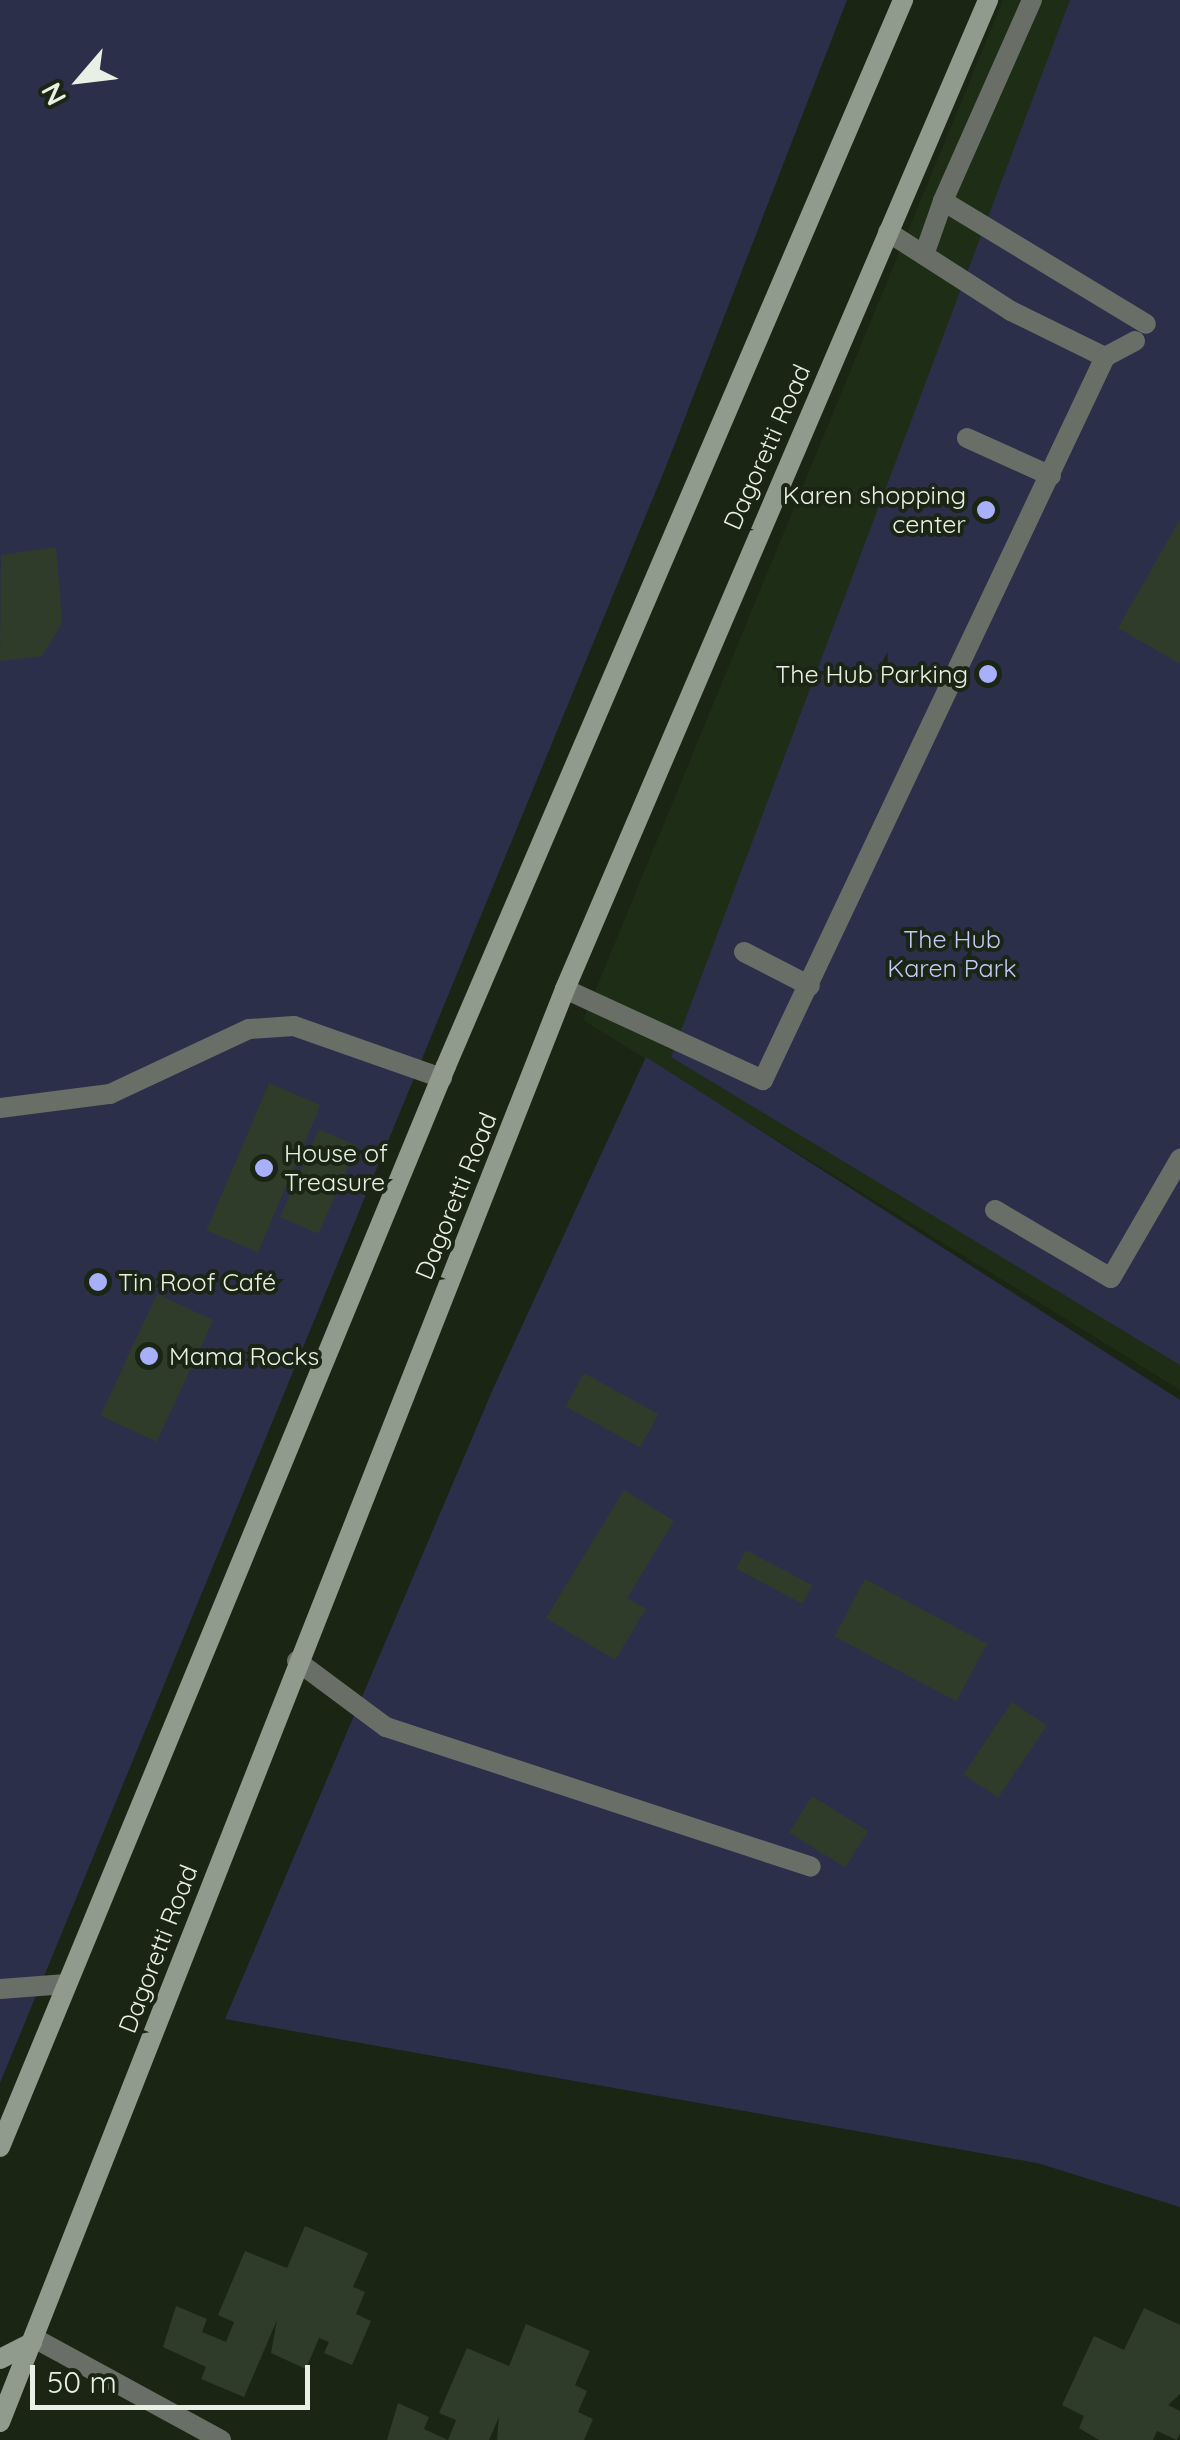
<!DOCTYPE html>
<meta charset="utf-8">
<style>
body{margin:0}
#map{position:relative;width:1180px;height:2440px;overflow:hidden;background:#1a2514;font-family:Quicksand,sans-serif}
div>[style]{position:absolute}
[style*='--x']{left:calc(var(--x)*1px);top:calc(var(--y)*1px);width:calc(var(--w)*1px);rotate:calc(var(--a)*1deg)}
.built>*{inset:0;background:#1e2d16}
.green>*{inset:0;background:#2c2f4a}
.building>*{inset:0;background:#303c2a;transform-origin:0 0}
.lane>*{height:20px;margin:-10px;padding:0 10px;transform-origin:10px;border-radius:10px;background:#696f66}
.street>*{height:20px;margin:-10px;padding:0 10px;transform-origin:10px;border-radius:10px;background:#696f66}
.secondary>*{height:20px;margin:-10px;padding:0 10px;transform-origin:10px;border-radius:10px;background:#919b8d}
.dots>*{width:28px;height:28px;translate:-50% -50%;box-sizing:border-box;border:5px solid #1a2514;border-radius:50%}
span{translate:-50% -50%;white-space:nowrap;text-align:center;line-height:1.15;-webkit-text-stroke:8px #1a2514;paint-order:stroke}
.street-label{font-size:25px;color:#e8f0e5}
.poi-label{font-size:25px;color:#e8f0e5}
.right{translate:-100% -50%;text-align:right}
.left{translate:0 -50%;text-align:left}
.park-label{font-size:25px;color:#c2c9fb}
.north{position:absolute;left:30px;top:30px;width:100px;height:100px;-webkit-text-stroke:8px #1a2514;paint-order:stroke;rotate:242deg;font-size:28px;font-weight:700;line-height:40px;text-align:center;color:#e8f0e5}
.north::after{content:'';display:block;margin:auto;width:35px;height:45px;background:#e8f0e5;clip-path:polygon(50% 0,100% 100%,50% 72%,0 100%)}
.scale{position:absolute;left:30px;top:2365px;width:280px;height:45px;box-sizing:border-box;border:5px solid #e8f0e5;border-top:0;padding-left:12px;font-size:30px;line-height:35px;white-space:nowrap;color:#e8f0e5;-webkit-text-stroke:8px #1a2514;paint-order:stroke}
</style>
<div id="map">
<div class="built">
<div style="clip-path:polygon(1003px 0,1180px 0,1180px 1390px,583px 1020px)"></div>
</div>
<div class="green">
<div style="clip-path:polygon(0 0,847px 0,667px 464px,0 2083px)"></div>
<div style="clip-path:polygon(1070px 0,1180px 0,1180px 1365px,671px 1057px)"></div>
<div style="clip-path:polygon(646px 1057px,1180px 1400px,1180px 2207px,1037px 2163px,225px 2019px,493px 1389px)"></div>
</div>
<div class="building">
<div style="clip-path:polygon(1180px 519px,1180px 664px,1118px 628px)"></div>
<div style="clip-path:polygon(56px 547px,62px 623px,42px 656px,0 661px,1px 555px)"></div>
<div style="left:269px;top:1083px;width:56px;height:160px;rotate:23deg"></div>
<div style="left:319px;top:1129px;width:42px;height:96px;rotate:24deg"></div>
<div style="left:89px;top:1270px;width:20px;height:24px;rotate:6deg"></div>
<div style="left:157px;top:1294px;width:62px;height:134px;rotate:25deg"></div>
<div style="left:584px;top:1373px;width:85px;height:38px;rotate:29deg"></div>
<div style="clip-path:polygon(624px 1490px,674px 1521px,627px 1598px,646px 1609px,615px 1660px,546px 1618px)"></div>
<div style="left:746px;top:1550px;width:75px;height:21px;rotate:28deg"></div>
<div style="left:865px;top:1579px;width:138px;height:65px;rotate:28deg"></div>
<div style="left:1012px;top:1702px;width:42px;height:87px;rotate:34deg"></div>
<div style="left:812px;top:1796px;width:66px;height:43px;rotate:32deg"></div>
<div style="clip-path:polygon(305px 2226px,368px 2253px,353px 2287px,365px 2292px,356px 2314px,371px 2321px,352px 2365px,324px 2353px,329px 2342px,319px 2338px,306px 2369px,271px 2353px,277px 2320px,244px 2397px,201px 2379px,206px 2367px,163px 2347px,176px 2306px,207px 2319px,202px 2332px,226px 2342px,234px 2322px,218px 2315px,245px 2251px,287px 2268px)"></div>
<div style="clip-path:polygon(1144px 2308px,1180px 2325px,1180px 2394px,1168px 2405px,1180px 2411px,1180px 2433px,1177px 2440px,1157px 2431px,1153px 2440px,1099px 2440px,1079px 2428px,1084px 2416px,1062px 2405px,1094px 2336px,1124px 2350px)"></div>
<div style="clip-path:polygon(526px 2324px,590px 2351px,575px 2385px,587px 2391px,578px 2412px,593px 2419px,584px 2440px,497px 2440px,499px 2417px,489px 2440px,387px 2440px,398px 2403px,429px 2417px,424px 2429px,448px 2440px,456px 2420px,439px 2413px,467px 2348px,509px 2366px)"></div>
</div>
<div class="lane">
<div style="--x:1032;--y:0;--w:220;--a:113.9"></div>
<div style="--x:943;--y:201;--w:237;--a:31.2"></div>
<div style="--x:888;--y:232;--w:146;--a:32.7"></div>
<div style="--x:1011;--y:311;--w:105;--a:26.1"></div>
<div style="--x:924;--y:255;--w:57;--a:-70.6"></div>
<div style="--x:967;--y:438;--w:92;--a:24.3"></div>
<div style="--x:744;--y:952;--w:74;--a:27.3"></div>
<div style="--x:565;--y:989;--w:218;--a:24.7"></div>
<div style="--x:763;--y:1080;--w:800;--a:-64.68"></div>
<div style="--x:1105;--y:357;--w:34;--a:-28"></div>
<div style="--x:0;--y:1108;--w:111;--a:-7.3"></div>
<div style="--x:110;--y:1094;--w:153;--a:-25.1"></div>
<div style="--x:249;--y:1029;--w:45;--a:-3.8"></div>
<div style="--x:294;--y:1026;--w:157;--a:19.4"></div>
<div style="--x:995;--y:1210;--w:134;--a:30.4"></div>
<div style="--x:1111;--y:1278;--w:138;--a:-59.9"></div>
<div style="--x:0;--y:1989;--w:66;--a:-4.3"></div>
</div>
<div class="street">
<div style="--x:297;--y:1661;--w:111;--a:36.6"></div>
<div style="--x:386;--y:1727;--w:447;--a:18.2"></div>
<div style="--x:34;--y:2338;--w:213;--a:28.6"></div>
</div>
<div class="secondary">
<div style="--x:0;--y:2147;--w:1169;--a:-67.58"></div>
<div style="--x:446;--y:1066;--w:1160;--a:-66.79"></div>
<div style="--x:0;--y:2359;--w:36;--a:-27"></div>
<div style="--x:0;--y:2422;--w:1540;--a:-68.48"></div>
<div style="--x:565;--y:989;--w:1076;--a:-66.84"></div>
</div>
<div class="dots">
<div style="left:986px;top:510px;background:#a8b0fc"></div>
<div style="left:988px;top:674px;background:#a8b0fc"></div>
<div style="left:264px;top:1168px;background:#a8b0fc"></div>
<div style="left:98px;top:1282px;background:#a8b0fc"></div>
<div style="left:149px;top:1356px;background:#a8b0fc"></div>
</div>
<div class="street-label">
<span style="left:767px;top:447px;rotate:-66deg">Dagoretti Road</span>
<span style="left:456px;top:1196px;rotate:-68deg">Dagoretti Road</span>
<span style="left:158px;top:1949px;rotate:-69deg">Dagoretti Road</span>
</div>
<div class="poi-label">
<span class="right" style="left:966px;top:510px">Karen shopping<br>center</span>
<span class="right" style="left:968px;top:674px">The Hub Parking</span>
<span class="left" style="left:284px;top:1168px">House of<br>Treasure</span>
<span class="left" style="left:118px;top:1282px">Tin Roof Café</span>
<span class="left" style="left:169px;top:1356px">Mama Rocks</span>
</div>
<div class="park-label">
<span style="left:952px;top:954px">The Hub<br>Karen Park</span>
</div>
<div class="north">N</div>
<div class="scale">50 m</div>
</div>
